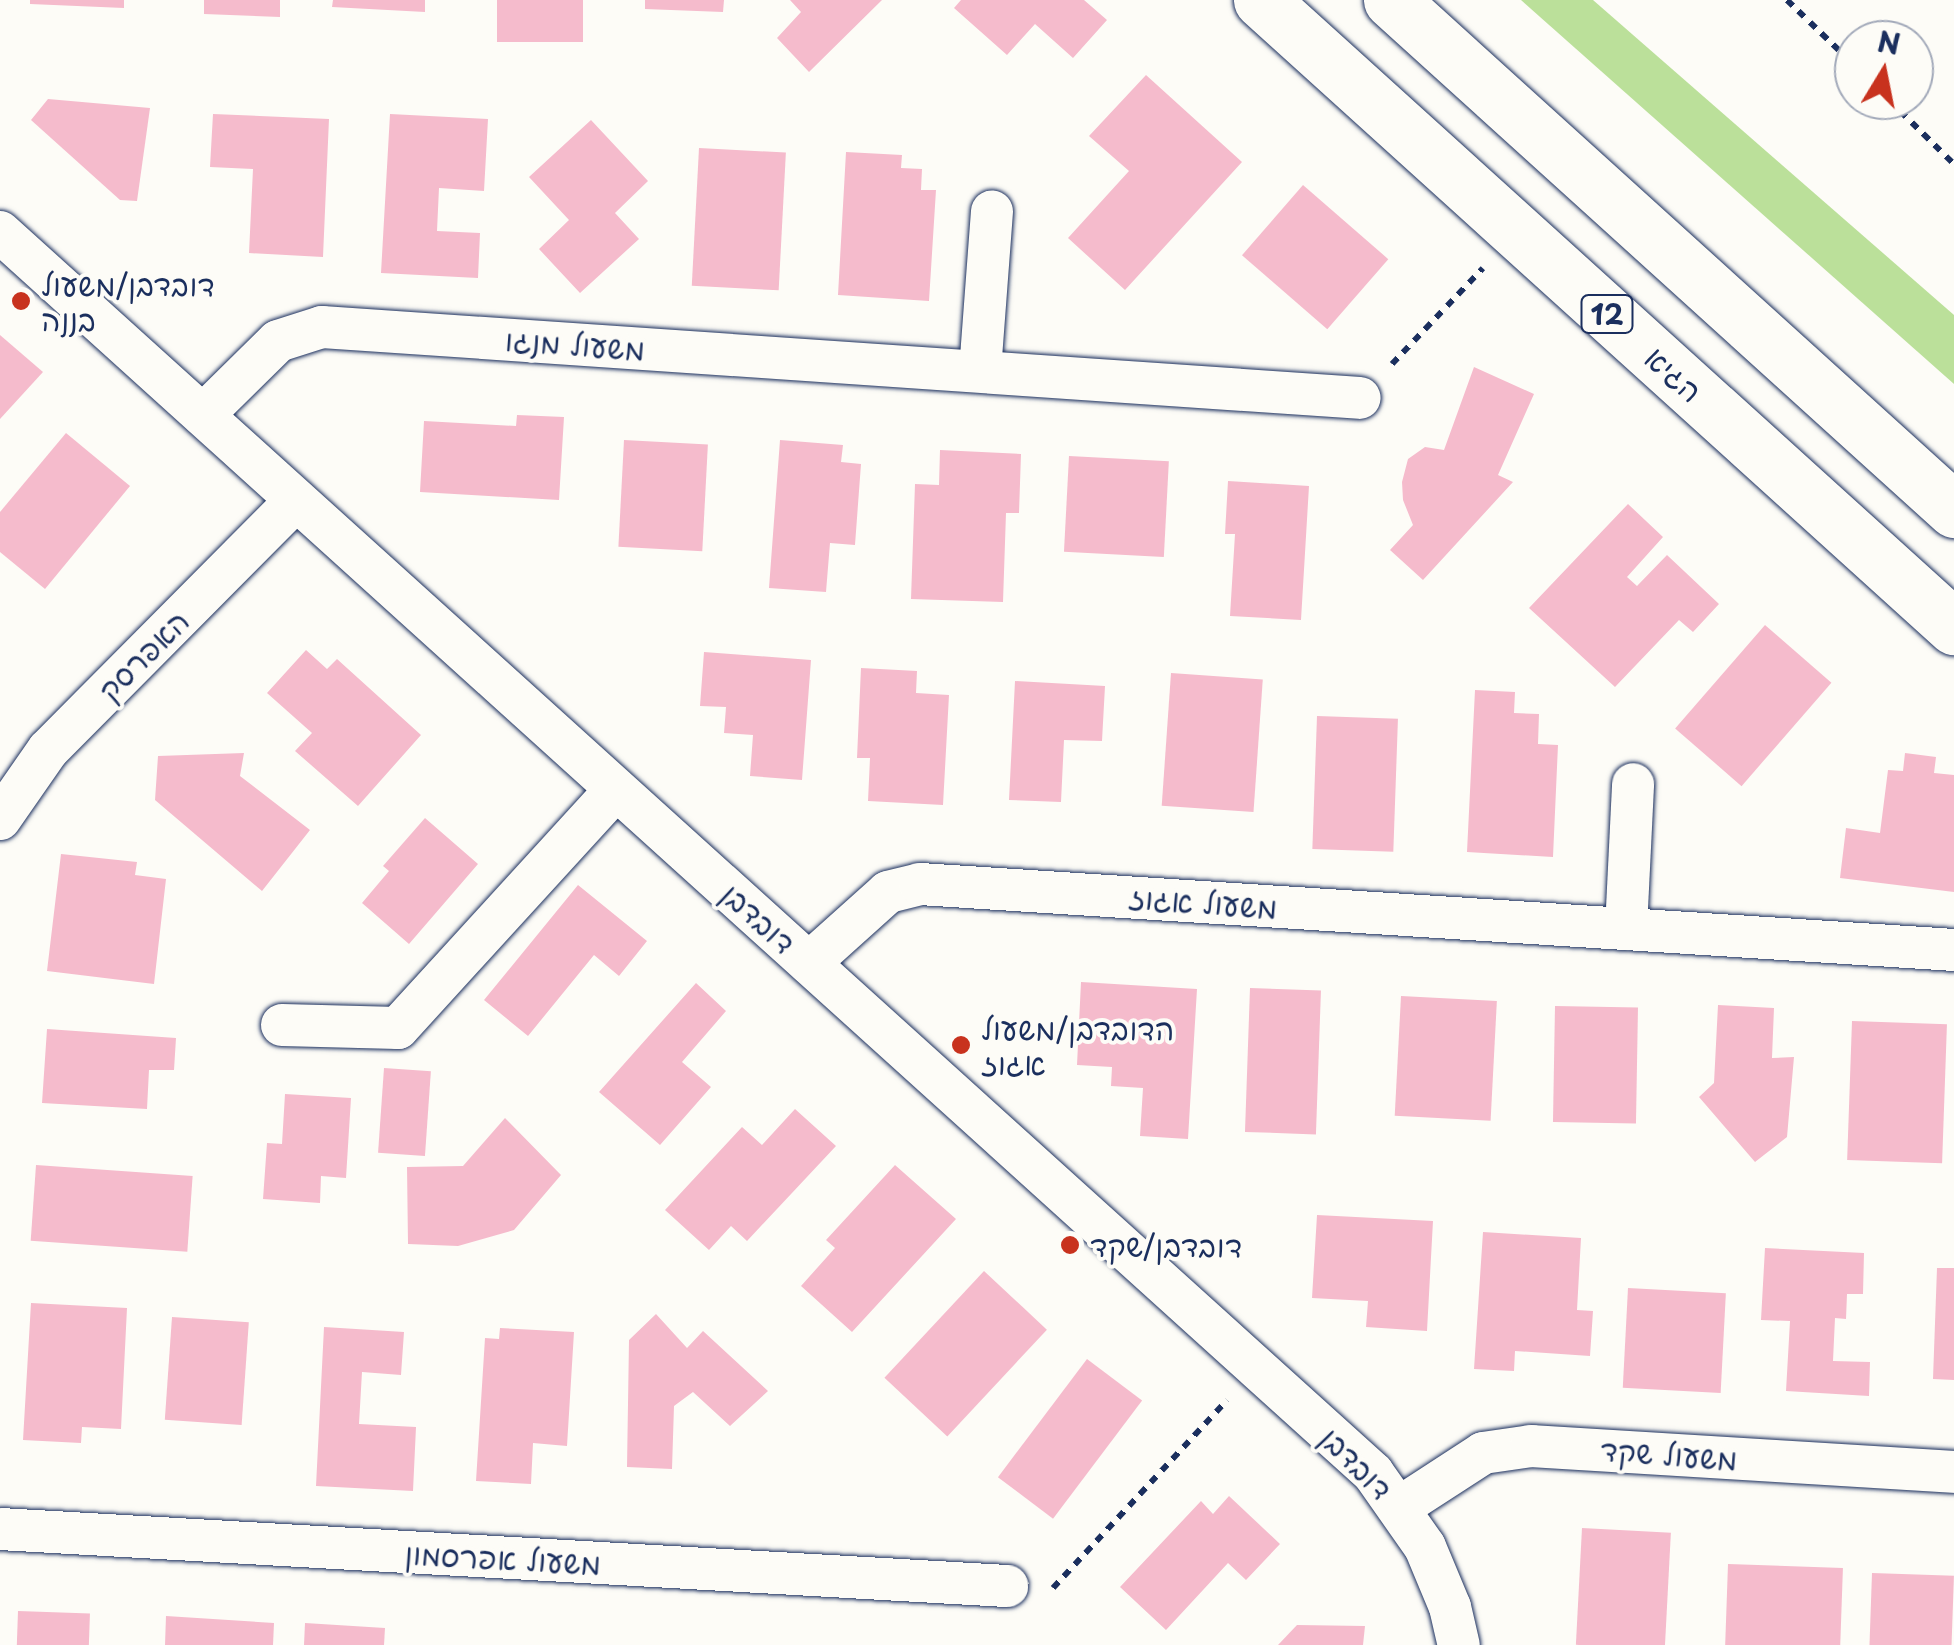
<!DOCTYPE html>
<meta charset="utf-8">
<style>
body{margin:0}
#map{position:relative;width:1954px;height:1645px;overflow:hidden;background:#fdfcf7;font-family:"Playpen Sans","Playpen Sans Hebrew",sans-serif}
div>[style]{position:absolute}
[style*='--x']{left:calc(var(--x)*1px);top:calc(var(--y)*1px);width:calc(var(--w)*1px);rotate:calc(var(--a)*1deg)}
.green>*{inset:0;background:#bbe09a}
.building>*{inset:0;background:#f5bbcc;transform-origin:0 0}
.path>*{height:6px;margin-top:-3px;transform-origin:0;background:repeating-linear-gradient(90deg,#1b2f5e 0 8px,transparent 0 16px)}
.roads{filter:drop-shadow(0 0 2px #1b2f5e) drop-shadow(0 0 2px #1b2f5e)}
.minor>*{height:42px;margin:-21px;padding:0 21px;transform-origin:21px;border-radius:21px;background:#fdfcf7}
.trunk>*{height:55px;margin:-27.5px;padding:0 27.5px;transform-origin:27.5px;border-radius:27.5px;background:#fdfcf7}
.dots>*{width:28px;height:28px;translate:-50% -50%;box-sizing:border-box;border:5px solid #fdfcf7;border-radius:50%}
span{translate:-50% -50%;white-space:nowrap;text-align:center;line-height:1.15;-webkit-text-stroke:8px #fdfcf7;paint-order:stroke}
.shield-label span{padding:2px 8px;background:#fdfcf7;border:2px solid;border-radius:8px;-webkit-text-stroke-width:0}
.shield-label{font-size:28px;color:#1b2f5e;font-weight:700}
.poi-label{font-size:30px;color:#1b2f5e}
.left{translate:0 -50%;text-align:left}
.street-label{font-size:30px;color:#1b2f5e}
.north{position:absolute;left:1834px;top:20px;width:100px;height:100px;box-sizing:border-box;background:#fdfcf7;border:2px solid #a3aaba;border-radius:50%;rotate:10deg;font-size:28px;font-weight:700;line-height:40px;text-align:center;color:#1b2f5e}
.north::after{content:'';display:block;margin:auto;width:35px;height:45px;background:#c8321e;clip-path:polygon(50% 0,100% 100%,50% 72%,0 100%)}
</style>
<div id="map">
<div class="green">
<div style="clip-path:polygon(1521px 0,1593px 0,1954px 315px,1954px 384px)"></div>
</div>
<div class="building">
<div style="clip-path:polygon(30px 0,124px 0,124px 8px,30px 4px)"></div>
<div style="clip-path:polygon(204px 0,280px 0,280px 17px,204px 14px)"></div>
<div style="clip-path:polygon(333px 0,425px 0,425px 12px,332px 7px)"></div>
<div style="left:497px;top:0;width:86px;height:42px"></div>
<div style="clip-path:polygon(645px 0,724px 0,723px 12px,645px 9px)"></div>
<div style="clip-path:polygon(790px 0,882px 0,809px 72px,777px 38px,801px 12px)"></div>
<div style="clip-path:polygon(961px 0,1084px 0,1107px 20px,1073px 58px,1035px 24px,1007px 55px,954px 8px)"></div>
<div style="clip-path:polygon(1146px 75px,1242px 162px,1125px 290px,1068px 238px,1129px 171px,1089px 136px)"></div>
<div style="clip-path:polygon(48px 99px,150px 108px,137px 201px,120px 200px,31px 120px)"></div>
<div style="clip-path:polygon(213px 114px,329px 119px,323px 257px,249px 253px,253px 169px,210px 167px)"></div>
<div style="clip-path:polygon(390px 114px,488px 119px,484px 191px,439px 188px,437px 231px,480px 233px,478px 278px,381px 273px)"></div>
<div style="clip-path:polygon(591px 120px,648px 181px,615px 213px,639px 239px,580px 293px,539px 249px,569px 220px,529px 177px)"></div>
<div style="left:699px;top:148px;width:87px;height:138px;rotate:3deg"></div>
<div style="clip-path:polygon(846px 152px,902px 155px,901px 168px,922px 169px,921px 190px,936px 190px,929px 301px,838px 295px)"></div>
<div style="left:1303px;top:185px;width:113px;height:93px;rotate:41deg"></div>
<div style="clip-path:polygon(0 335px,43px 372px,0 419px)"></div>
<div style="clip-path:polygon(1474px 367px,1534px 394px,1498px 475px,1513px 482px,1423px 580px,1390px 550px,1413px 525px,1403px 500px,1402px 482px,1408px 459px,1425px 447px,1444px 450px)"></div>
<div style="clip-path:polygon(517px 415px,564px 417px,559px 500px,420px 492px,424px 421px,516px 426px)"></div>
<div style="clip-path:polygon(66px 433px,130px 486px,45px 589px,0 552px,0 512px)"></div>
<div style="left:624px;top:440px;width:84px;height:107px;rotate:3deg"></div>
<div style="clip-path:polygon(780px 440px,843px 445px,841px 462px,861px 464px,855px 545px,830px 543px,826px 592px,769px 588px)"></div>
<div style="clip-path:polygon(940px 450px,1021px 454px,1019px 513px,1006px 513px,1003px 602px,911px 599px,915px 484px,939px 485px)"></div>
<div style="left:1069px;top:456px;width:100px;height:96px;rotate:3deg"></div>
<div style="clip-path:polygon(1228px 481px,1309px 486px,1301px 620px,1230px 616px,1235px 534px,1225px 534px)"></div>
<div style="clip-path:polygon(1628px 504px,1663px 537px,1627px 577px,1637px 586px,1667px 555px,1719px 604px,1693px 632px,1679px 620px,1615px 687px,1529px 608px)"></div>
<div style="left:1765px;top:625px;width:88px;height:137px;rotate:41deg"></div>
<div style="clip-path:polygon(306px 650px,327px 669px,337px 659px,421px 735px,358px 806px,295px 751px,312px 733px,267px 693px)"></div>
<div style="clip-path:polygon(704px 652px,811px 660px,802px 780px,750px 776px,753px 735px,724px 733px,726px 707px,700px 706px)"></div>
<div style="clip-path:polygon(861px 668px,917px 671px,916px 693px,949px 695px,943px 805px,868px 801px,870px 758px,857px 758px)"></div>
<div style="left:1171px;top:673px;width:92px;height:133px;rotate:4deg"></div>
<div style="clip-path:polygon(1015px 681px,1105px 686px,1102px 741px,1064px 740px,1061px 802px,1009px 800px)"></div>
<div style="clip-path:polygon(1475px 690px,1515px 692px,1514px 713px,1539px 714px,1538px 744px,1558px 745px,1553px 857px,1467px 852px)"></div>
<div style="left:1317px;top:716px;width:81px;height:133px;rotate:2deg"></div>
<div style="clip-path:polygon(244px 753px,240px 776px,310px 830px,262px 891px,155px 800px,158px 756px)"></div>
<div style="clip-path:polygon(1905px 753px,1936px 757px,1934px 773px,1954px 775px,1954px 892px,1840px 878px,1846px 828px,1880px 833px,1888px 770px,1903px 771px)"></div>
<div style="clip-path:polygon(425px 818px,478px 864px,409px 944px,362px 903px,389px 871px,383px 866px)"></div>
<div style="clip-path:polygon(61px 854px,137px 862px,135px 875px,166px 879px,154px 984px,47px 971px)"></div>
<div style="clip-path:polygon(578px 885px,647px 941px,619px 976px,594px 955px,528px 1036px,484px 1000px)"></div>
<div style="clip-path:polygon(1081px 982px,1197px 989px,1188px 1139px,1140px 1136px,1143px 1088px,1111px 1086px,1112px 1067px,1077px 1065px)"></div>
<div style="clip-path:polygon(696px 983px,726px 1011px,682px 1062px,711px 1087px,660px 1145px,599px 1092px)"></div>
<div style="left:1250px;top:988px;width:71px;height:144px;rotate:2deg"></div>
<div style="left:1401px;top:996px;width:96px;height:120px;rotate:3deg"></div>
<div style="clip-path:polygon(1718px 1005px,1774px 1008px,1772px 1058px,1794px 1057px,1787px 1137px,1755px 1162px,1699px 1097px,1714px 1083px)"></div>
<div style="left:1555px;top:1006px;width:83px;height:116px;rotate:1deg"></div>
<div style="left:1852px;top:1021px;width:95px;height:139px;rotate:2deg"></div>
<div style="clip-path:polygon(47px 1029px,176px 1038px,174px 1070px,149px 1070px,147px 1109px,42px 1103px)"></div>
<div style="left:384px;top:1068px;width:47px;height:85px;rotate:4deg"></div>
<div style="clip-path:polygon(285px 1094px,351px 1098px,346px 1178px,321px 1176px,320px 1203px,263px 1199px,267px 1143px,282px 1144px)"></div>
<div style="clip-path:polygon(795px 1109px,836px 1146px,747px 1241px,731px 1226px,709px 1250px,665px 1210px,742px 1127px,762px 1145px)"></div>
<div style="clip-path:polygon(505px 1118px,561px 1175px,514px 1230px,458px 1246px,408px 1244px,407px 1167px,463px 1166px)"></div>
<div style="left:36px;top:1165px;width:157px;height:76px;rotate:4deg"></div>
<div style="clip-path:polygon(895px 1165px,956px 1219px,852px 1332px,801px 1286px,835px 1248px,826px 1240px)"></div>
<div style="clip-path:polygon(1317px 1215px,1433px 1221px,1427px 1331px,1366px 1327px,1368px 1301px,1312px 1298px)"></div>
<div style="clip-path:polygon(1483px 1232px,1581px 1238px,1577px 1310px,1593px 1311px,1590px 1356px,1515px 1351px,1514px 1371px,1474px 1369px)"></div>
<div style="clip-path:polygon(1765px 1248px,1864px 1253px,1863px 1294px,1847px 1294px,1846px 1319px,1835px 1318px,1833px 1361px,1870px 1362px,1869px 1396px,1786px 1391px,1790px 1321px,1761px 1320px)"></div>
<div style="clip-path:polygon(1937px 1268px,1954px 1268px,1954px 1380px,1933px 1379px)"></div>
<div style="left:984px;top:1271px;width:86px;height:146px;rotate:43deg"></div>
<div style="left:1628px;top:1288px;width:98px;height:100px;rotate:3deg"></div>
<div style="clip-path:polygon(31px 1303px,127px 1308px,121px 1429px,82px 1427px,81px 1443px,23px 1440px)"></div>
<div style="clip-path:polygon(656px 1314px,687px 1348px,703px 1331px,768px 1391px,730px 1426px,693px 1392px,674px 1406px,672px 1469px,627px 1467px,629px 1340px)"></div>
<div style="left:172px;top:1317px;width:77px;height:103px;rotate:4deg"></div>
<div style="clip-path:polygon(324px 1327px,404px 1332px,401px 1375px,362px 1372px,359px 1424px,416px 1427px,413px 1491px,316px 1486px)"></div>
<div style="clip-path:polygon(500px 1328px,574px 1332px,567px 1446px,533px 1443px,531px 1484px,476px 1481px,485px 1338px,499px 1339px)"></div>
<div style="left:1087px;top:1359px;width:69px;height:148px;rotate:37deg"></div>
<div style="clip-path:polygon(1229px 1496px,1280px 1544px,1246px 1580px,1228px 1563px,1166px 1630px,1120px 1587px,1201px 1501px,1213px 1514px)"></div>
<div style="left:1582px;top:1528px;width:89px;height:117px;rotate:3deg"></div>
<div style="left:1728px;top:1564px;width:115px;height:81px;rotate:2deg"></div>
<div style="left:1872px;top:1573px;width:82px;height:72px;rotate:2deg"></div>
<div style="left:18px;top:1611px;width:72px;height:34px;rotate:2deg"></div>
<div style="clip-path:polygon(166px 1616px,274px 1623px,273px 1645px,165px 1645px)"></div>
<div style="clip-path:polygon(305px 1623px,385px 1628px,384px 1645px,304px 1645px)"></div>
<div style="clip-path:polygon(1297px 1625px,1365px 1626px,1363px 1645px,1278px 1645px)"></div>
</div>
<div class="path">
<div style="--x:1787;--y:0;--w:93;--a:44.1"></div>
<div style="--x:1889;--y:100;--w:91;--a:44.6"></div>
<div style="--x:1392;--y:364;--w:132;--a:-46.5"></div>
<div style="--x:1053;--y:1588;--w:256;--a:-47.2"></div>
</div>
<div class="roads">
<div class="minor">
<div style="--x:0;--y:232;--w:1851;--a:42.11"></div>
<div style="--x:1373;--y:1473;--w:90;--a:54.9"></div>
<div style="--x:1425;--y:1547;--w:65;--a:67.4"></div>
<div style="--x:1450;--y:1607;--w:39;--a:77"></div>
<div style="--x:980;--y:371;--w:160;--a:-85.7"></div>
<div style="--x:203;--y:415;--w:105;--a:-44.6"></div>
<div style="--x:278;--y:341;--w:46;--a:-17.7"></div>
<div style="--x:322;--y:327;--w:1040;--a:3.91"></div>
<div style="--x:0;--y:819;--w:84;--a:-55.2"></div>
<div style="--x:48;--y:750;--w:352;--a:-45.2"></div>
<div style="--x:1626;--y:929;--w:145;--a:-87.2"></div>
<div style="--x:809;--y:963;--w:106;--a:-41.9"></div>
<div style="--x:888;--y:892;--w:33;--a:-14"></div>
<div style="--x:920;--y:884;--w:1036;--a:3.65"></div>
<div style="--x:282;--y:1025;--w:116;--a:1.5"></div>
<div style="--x:398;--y:1028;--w:323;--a:-47.6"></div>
<div style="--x:1400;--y:1507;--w:99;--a:-33"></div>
<div style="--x:1483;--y:1453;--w:49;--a:-8.3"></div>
<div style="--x:1531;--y:1446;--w:424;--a:3.5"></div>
<div style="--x:0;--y:1529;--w:1009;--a:3.24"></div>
</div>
<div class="trunk">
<div style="--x:1261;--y:0;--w:935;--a:42.14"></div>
<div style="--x:1391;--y:0;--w:760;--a:42.17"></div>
</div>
</div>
<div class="dots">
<div style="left:21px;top:301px;background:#c8321e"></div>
<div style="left:961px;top:1045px;background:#c8321e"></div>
<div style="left:1070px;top:1245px;background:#c8321e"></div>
</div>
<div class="shield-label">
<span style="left:1607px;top:314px">12</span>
</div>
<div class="poi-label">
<span class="left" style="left:41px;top:301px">דובדבן/משעול<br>בננה</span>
<span class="left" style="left:981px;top:1045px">הדובדבן/משעול<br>אגוז</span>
<span class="left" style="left:1090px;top:1245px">דובדבן/שקד</span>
</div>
<div class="street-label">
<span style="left:575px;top:344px;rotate:4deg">משעול מנגו</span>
<span style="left:1674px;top:374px;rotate:42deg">הגיא</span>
<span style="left:143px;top:655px;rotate:-45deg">האפרסק</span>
<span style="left:1203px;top:902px;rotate:4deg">משעול אגוז</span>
<span style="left:759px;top:918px;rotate:42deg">דובדבן</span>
<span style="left:1669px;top:1454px;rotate:4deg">משעול שקד</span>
<span style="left:1357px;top:1463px;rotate:45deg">דובדבן</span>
<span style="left:503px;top:1558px;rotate:3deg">משעול אפרסמון</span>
</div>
<div class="north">N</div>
</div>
